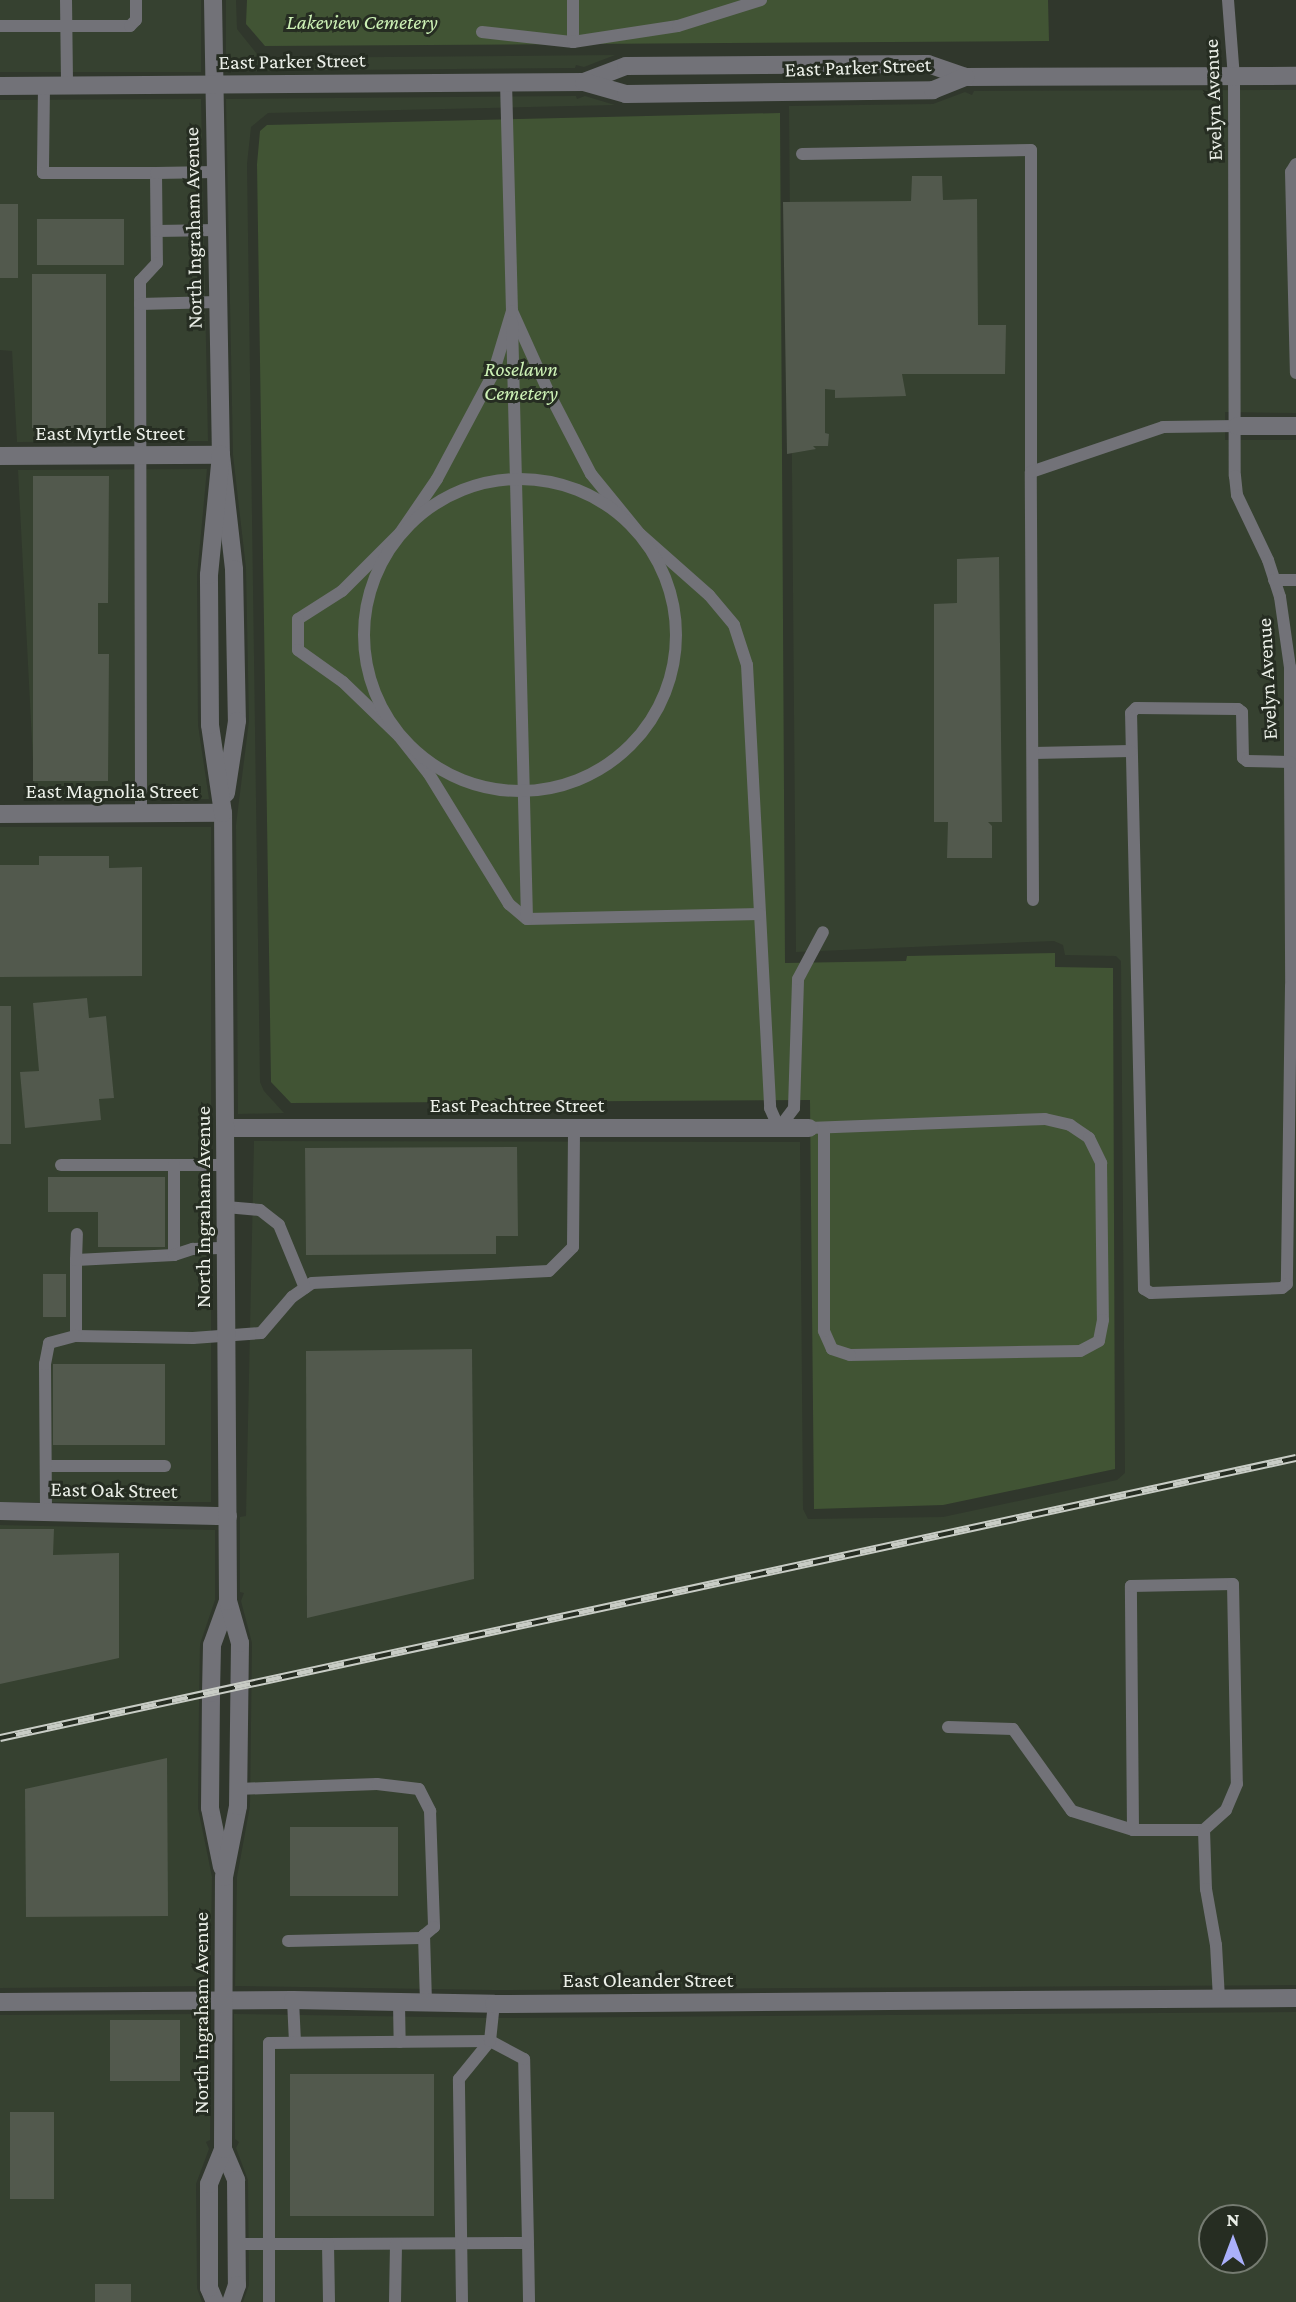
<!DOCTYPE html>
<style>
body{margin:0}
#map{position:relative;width:1296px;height:2302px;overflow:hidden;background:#30372c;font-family:"Crimson Pro",serif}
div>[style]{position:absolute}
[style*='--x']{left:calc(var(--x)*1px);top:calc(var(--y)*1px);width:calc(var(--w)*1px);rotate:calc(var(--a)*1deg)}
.built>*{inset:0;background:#364130;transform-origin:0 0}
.green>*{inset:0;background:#415434}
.building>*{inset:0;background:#52594d;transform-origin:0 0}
.service>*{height:12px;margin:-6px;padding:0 6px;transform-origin:6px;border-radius:6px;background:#727278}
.service>.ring{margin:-6px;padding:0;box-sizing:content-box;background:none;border:12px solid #727278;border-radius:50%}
.minor>*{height:18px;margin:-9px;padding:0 9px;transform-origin:9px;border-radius:9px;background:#727278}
.tertiary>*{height:18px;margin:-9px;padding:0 9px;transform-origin:9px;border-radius:9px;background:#727278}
.rail>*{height:8px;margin-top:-4px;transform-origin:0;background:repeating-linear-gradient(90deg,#262d22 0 16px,#c8ccc5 0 32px);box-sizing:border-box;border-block:2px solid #c8ccc5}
span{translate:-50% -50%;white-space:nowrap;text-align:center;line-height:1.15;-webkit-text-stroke:6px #262d22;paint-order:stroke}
.park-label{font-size:21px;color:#cdf2b6;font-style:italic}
.street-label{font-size:21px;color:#ebefe8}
.north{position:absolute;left:1198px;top:2204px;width:70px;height:70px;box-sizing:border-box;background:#262d22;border:2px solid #757b71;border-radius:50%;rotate:0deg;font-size:19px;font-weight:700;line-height:28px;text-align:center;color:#ebefe8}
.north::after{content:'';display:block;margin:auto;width:24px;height:32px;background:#aab0fb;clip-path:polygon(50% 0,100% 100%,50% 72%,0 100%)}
</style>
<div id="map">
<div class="built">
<div style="left:0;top:0;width:201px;height:72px"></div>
<div style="clip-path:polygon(226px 0,236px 0,237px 29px,257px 54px,265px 58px,615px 55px,584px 67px,576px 65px,575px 68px,226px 71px)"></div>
<div style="clip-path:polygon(1296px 90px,1296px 413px,1225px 412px,1225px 440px,1296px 440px,1296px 1985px,494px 1990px,235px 1986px,237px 1877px,250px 1806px,252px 1643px,241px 1601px,244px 1593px,240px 1592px,240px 1517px,246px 1516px,254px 1141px,800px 1142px,803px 1509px,808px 1519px,943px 1517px,1117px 1480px,1125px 1473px,1121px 961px,1116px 956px,1065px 955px,1063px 945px,1054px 941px,796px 952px,789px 106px,933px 104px,965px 92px,972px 95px,974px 91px)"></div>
<div style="clip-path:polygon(576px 96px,577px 99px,585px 96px,615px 105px,268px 113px,251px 127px,247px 164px,260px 1082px,264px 1091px,284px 1113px,238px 1114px,236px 825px,249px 721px,246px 568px,233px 455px,226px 99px)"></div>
<div style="clip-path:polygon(201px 99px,208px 441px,17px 442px,12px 351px,0 350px,0 100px)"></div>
<div style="clip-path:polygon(207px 469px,197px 576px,198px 725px,209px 799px,35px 800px,18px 470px)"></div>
<div style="left:211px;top:827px;width:675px;height:211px;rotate:90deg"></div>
<div style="clip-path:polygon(0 1525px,215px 1530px,215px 1600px,200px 1644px,199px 1704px,198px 1808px,212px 1877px,210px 1986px,0 1988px)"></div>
<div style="clip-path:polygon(evenodd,1296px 2012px,1296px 2302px,243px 2302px,249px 2285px,248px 2180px,236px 2148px,239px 2142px,235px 2139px,234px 2014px,494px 2018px,1296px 2012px,1212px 2218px,1254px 2218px,1254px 2260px,1212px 2260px,1212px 2218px)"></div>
<div style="clip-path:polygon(210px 2014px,210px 2140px,206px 2142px,209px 2149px,196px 2184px,197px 2288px,202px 2302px,0 2302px,0 2015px)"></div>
</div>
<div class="green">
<div style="clip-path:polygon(247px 0,1048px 0,1049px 41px,265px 46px,246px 24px)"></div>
<div style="clip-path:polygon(780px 113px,785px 963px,906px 961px,907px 956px,1055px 953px,1055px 967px,1113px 968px,1115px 1469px,943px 1505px,814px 1509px,810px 1100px,291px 1103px,271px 1082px,257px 164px,260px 131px,267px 125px)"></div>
</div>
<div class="building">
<div style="clip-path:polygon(912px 176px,942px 176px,943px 200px,977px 199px,978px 325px,1006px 325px,1005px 374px,902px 374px,906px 396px,835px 398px,835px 390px,825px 389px,825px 433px,829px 434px,828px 446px,813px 446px,816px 449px,787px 454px,783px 202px,911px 201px)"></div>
<div style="left:0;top:204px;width:18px;height:74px"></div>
<div style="left:37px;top:219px;width:87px;height:46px"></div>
<div style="left:32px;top:274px;width:74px;height:154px"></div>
<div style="clip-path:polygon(33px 476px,109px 476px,108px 603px,98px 603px,98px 654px,109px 654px,108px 781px,33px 781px)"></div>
<div style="clip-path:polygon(999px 557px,1002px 822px,988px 822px,992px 826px,992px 858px,947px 858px,948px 822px,934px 822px,934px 604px,957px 603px,957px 559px)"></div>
<div style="clip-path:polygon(39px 856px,109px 856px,109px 868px,142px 867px,142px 976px,0 977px,0 865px,39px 865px)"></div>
<div style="clip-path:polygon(87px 998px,89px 1018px,106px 1016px,114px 1098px,99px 1099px,101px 1120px,25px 1128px,20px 1072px,39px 1071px,33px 1003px)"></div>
<div style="left:0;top:1006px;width:11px;height:138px"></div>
<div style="clip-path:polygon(517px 1147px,518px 1236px,496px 1236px,496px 1254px,306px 1255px,305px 1148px)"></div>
<div style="clip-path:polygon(48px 1177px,165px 1177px,165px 1247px,98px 1247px,98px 1212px,48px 1212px)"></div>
<div style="left:43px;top:1274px;width:23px;height:43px"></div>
<div style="clip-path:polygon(472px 1349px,474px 1579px,307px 1618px,306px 1351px)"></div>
<div style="left:53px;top:1364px;width:112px;height:81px"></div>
<div style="clip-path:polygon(0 1529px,54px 1529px,53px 1555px,119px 1553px,119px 1658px,0 1684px)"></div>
<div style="clip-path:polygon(167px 1758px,168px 1916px,26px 1917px,25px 1789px)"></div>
<div style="left:398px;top:1827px;width:69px;height:108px;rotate:90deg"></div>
<div style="left:110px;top:2020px;width:70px;height:61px"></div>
<div style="left:434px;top:2074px;width:142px;height:144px;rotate:90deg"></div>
<div style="left:10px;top:2112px;width:44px;height:87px"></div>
<div style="left:95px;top:2284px;width:36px;height:18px"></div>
</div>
<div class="service">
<div style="--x:66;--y:0;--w:86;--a:89.3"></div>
<div style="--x:573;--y:0;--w:42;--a:90"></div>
<div style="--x:1228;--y:0;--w:78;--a:85.6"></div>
<div style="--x:1234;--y:78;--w:398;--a:89.9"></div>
<div style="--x:1235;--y:476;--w:19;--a:84"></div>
<div style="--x:1237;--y:495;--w:72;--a:64.5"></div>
<div style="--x:1268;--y:560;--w:39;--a:72"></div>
<div style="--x:1280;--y:597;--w:71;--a:81.9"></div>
<div style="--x:1290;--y:667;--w:95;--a:90"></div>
<div style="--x:1290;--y:762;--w:224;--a:89.7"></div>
<div style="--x:1291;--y:986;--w:298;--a:90.8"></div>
<div style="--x:1287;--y:1284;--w:6;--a:141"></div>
<div style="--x:1282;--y:1288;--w:131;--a:177.8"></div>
<div style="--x:1151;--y:1293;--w:8;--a:-150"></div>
<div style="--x:1144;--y:1289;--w:576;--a:-91.29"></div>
<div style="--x:1131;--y:713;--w:7;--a:-45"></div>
<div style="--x:1136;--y:708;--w:102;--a:0.6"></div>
<div style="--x:1238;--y:709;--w:5;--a:37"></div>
<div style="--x:1242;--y:712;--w:46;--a:88.8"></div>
<div style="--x:1243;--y:758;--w:5;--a:37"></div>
<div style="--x:1247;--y:761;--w:43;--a:1.3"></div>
<div style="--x:0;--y:26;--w:130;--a:0"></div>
<div style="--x:130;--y:26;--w:8;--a:-45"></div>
<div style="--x:136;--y:20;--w:20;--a:-90"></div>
<div style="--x:482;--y:32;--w:92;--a:6.3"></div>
<div style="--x:573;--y:42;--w:106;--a:-8.7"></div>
<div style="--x:678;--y:26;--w:87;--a:-17.4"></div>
<div style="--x:506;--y:82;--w:229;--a:88.5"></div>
<div style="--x:512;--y:311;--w:92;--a:65.7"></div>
<div style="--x:550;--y:395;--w:89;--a:62.6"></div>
<div style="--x:591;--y:474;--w:77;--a:50.8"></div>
<div style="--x:640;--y:534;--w:92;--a:41.5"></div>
<div style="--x:709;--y:595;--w:39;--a:50"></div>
<div style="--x:734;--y:625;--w:42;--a:72"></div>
<div style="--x:747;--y:665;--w:444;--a:87"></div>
<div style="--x:770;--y:1108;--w:22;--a:66"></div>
<div style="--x:779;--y:1128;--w:25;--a:-53"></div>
<div style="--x:794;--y:1108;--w:129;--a:-88.2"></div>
<div style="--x:798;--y:979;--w:53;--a:-62"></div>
<div style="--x:44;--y:86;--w:87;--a:90.7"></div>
<div style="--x:43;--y:173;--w:113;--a:0"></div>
<div style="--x:156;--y:173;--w:90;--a:89.4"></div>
<div style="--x:157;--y:263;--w:25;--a:133"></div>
<div style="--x:140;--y:281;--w:532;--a:89.89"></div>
<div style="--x:802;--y:154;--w:229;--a:-1"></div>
<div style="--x:1031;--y:150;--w:322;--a:90"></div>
<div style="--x:1296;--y:164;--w:9;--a:122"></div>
<div style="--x:1291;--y:172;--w:201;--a:88.6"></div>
<div style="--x:156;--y:173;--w:59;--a:-1"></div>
<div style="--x:157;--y:231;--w:59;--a:-1"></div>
<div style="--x:140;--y:304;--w:77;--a:-1.5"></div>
<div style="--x:512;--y:311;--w:66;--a:106.8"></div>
<div style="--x:493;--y:374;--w:119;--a:118.1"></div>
<div style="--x:437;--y:479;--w:65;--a:124.4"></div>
<div style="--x:400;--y:533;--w:82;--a:135"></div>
<div style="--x:342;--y:591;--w:52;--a:147.5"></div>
<div style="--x:298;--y:619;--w:31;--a:90"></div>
<div style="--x:298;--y:650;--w:55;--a:35.4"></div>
<div style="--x:343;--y:682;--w:78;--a:44"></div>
<div style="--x:399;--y:736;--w:48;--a:51.7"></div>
<div style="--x:429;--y:774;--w:153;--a:58.4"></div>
<div style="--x:509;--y:904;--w:23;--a:40"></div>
<div style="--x:527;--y:919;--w:233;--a:-1.2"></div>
<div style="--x:512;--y:322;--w:597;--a:88.56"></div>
<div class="ring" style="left:364px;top:479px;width:300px;height:300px"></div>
<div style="--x:1274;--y:580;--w:22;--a:0"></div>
<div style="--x:1033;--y:753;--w:98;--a:-1.2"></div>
<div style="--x:1033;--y:900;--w:428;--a:-90.3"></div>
<div style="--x:1031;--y:472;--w:139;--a:-18.8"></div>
<div style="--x:1163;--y:427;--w:74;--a:-0.8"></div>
<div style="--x:809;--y:1128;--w:236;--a:-2.2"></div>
<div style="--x:1045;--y:1119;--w:26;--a:13"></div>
<div style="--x:1070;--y:1125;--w:23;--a:34"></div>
<div style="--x:1089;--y:1138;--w:28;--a:64"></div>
<div style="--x:1101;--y:1163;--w:157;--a:89.3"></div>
<div style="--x:1103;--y:1320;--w:21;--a:101"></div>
<div style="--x:1099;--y:1341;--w:21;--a:152"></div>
<div style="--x:1080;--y:1351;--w:230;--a:179"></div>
<div style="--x:850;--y:1355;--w:19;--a:-162"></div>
<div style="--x:832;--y:1349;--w:20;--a:-114"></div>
<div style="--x:824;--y:1331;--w:203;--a:-90"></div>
<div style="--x:61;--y:1165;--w:165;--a:0"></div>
<div style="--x:174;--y:1165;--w:90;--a:90"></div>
<div style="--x:174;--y:1255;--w:98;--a:177.1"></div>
<div style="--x:76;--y:1260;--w:76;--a:90"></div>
<div style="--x:76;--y:1336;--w:117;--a:1"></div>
<div style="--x:193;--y:1338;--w:68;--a:-4.2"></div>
<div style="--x:261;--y:1333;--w:48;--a:-49.3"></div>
<div style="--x:292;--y:1297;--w:24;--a:-35"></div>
<div style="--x:312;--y:1283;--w:237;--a:-2.9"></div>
<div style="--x:549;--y:1271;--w:34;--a:-45"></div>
<div style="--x:573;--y:1247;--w:119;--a:-89.5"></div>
<div style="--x:226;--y:1207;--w:34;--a:5"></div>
<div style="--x:260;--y:1210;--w:24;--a:38"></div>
<div style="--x:279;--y:1225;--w:68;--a:67.6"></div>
<div style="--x:174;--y:1255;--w:20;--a:-18"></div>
<div style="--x:193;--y:1249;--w:33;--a:-2"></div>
<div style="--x:76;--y:1260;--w:26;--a:-88"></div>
<div style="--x:46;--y:1466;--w:119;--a:0"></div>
<div style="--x:46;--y:1511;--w:147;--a:-90.4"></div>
<div style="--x:45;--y:1364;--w:21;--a:-79"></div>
<div style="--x:49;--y:1343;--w:28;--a:-15"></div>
<div style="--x:948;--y:1727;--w:65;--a:1.8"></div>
<div style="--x:1013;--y:1729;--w:101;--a:54.3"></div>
<div style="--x:1072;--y:1811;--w:64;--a:17.3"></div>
<div style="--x:238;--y:1789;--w:139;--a:-2.1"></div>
<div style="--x:377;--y:1784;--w:42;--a:6.8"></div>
<div style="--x:419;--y:1789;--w:25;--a:63"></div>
<div style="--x:430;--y:1811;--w:116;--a:88"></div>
<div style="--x:434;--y:1927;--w:17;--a:140"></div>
<div style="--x:421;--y:1938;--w:133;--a:178.7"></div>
<div style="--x:1204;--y:1830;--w:71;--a:180"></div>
<div style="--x:1133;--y:1830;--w:244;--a:-90.5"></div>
<div style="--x:1131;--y:1586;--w:102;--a:-1.1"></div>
<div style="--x:1233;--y:1584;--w:200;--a:88.9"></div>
<div style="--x:1237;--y:1784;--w:28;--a:113"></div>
<div style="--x:1226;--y:1810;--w:30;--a:138"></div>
<div style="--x:1204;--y:1830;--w:59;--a:88.1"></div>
<div style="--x:1206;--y:1889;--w:57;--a:79.9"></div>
<div style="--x:1216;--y:1945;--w:54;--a:86.8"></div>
<div style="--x:424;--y:1935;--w:67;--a:88.3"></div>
<div style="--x:293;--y:2000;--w:42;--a:87.3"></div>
<div style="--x:399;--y:2003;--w:39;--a:89"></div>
<div style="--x:528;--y:2243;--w:59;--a:89"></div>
<div style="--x:237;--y:2244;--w:91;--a:0"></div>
<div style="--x:328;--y:2244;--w:200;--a:-0.3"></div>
<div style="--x:528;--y:2243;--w:184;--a:-91.2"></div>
<div style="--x:524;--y:2059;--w:38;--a:-152"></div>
<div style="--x:490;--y:2041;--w:221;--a:179.5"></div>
<div style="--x:269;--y:2043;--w:259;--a:90"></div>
<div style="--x:328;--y:2244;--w:58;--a:89"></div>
<div style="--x:395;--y:2302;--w:58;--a:-89"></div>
<div style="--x:462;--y:2302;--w:223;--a:-90.8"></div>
<div style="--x:459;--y:2079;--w:49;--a:-50.8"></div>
<div style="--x:490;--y:2041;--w:37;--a:-84"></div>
</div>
<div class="minor">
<div style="--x:1237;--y:426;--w:59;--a:0"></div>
<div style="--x:0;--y:456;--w:221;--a:-0.3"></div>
<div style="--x:0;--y:814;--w:223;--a:-0.3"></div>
<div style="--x:226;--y:1128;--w:583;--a:0"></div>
<div style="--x:0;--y:1511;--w:228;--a:1.3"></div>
<div style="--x:0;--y:2002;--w:293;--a:-0.4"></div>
<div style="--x:293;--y:2000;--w:201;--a:1.1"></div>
<div style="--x:494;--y:2004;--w:802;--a:-0.43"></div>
</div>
<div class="tertiary">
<div style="--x:213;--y:0;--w:455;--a:89"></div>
<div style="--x:221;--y:455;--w:115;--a:83.5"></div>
<div style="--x:234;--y:569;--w:152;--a:88.9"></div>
<div style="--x:237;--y:721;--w:73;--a:98.7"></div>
<div style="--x:584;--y:82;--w:45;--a:-20.9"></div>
<div style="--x:626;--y:66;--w:302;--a:-0.4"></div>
<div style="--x:928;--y:64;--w:39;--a:19"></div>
<div style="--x:965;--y:77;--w:331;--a:-0.2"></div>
<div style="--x:0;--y:86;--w:584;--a:-0.39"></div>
<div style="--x:584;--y:82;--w:44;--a:15.9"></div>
<div style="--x:626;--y:94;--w:307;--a:-0.7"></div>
<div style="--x:933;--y:90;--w:35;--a:-22"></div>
<div style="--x:222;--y:1867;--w:60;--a:-101.5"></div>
<div style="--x:210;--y:1808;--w:115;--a:-89.5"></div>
<div style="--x:211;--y:1693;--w:48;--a:-88.8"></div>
<div style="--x:212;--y:1645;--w:47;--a:-70"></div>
<div style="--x:223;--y:2149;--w:34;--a:67"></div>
<div style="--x:236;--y:2180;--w:105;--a:89.5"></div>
<div style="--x:237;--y:2285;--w:18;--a:109"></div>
<div style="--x:215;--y:2302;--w:15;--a:-113"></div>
<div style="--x:209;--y:2288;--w:104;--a:-90"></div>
<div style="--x:209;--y:2184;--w:38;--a:-68"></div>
<div style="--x:223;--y:2149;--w:272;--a:-89.8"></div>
<div style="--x:224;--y:1877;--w:72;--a:-78.8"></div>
<div style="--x:238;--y:1806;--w:163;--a:-89.3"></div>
<div style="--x:240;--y:1643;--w:44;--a:-105.9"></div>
<div style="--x:228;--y:1601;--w:788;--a:-90.36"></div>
<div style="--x:223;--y:813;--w:89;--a:-98.4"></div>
<div style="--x:210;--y:725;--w:150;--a:-90.4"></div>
<div style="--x:209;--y:575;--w:121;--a:-84.3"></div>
</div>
<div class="rail">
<div style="--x:0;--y:1738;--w:1326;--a:-12.19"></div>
</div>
<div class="park-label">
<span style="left:362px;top:22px">Lakeview Cemetery</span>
<span style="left:521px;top:381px">Roselawn<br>Cemetery</span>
</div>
<div class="street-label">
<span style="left:292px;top:61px;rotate:-1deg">East Parker Street</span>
<span style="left:858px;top:67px;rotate:-2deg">East Parker Street</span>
<span style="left:1213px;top:100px;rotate:-92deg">Evelyn Avenue</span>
<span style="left:193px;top:228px;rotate:-91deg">North Ingraham Avenue</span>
<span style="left:110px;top:433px">East Myrtle Street</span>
<span style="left:1267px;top:679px;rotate:-93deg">Evelyn Avenue</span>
<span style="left:112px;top:791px">East Magnolia Street</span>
<span style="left:517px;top:1105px">East Peachtree Street</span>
<span style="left:203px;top:1207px;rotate:-90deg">North Ingraham Avenue</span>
<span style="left:114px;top:1490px;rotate:1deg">East Oak Street</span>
<span style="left:648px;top:1980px">East Oleander Street</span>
<span style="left:201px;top:2013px;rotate:-90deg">North Ingraham Avenue</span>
</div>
<div class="north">N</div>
</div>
